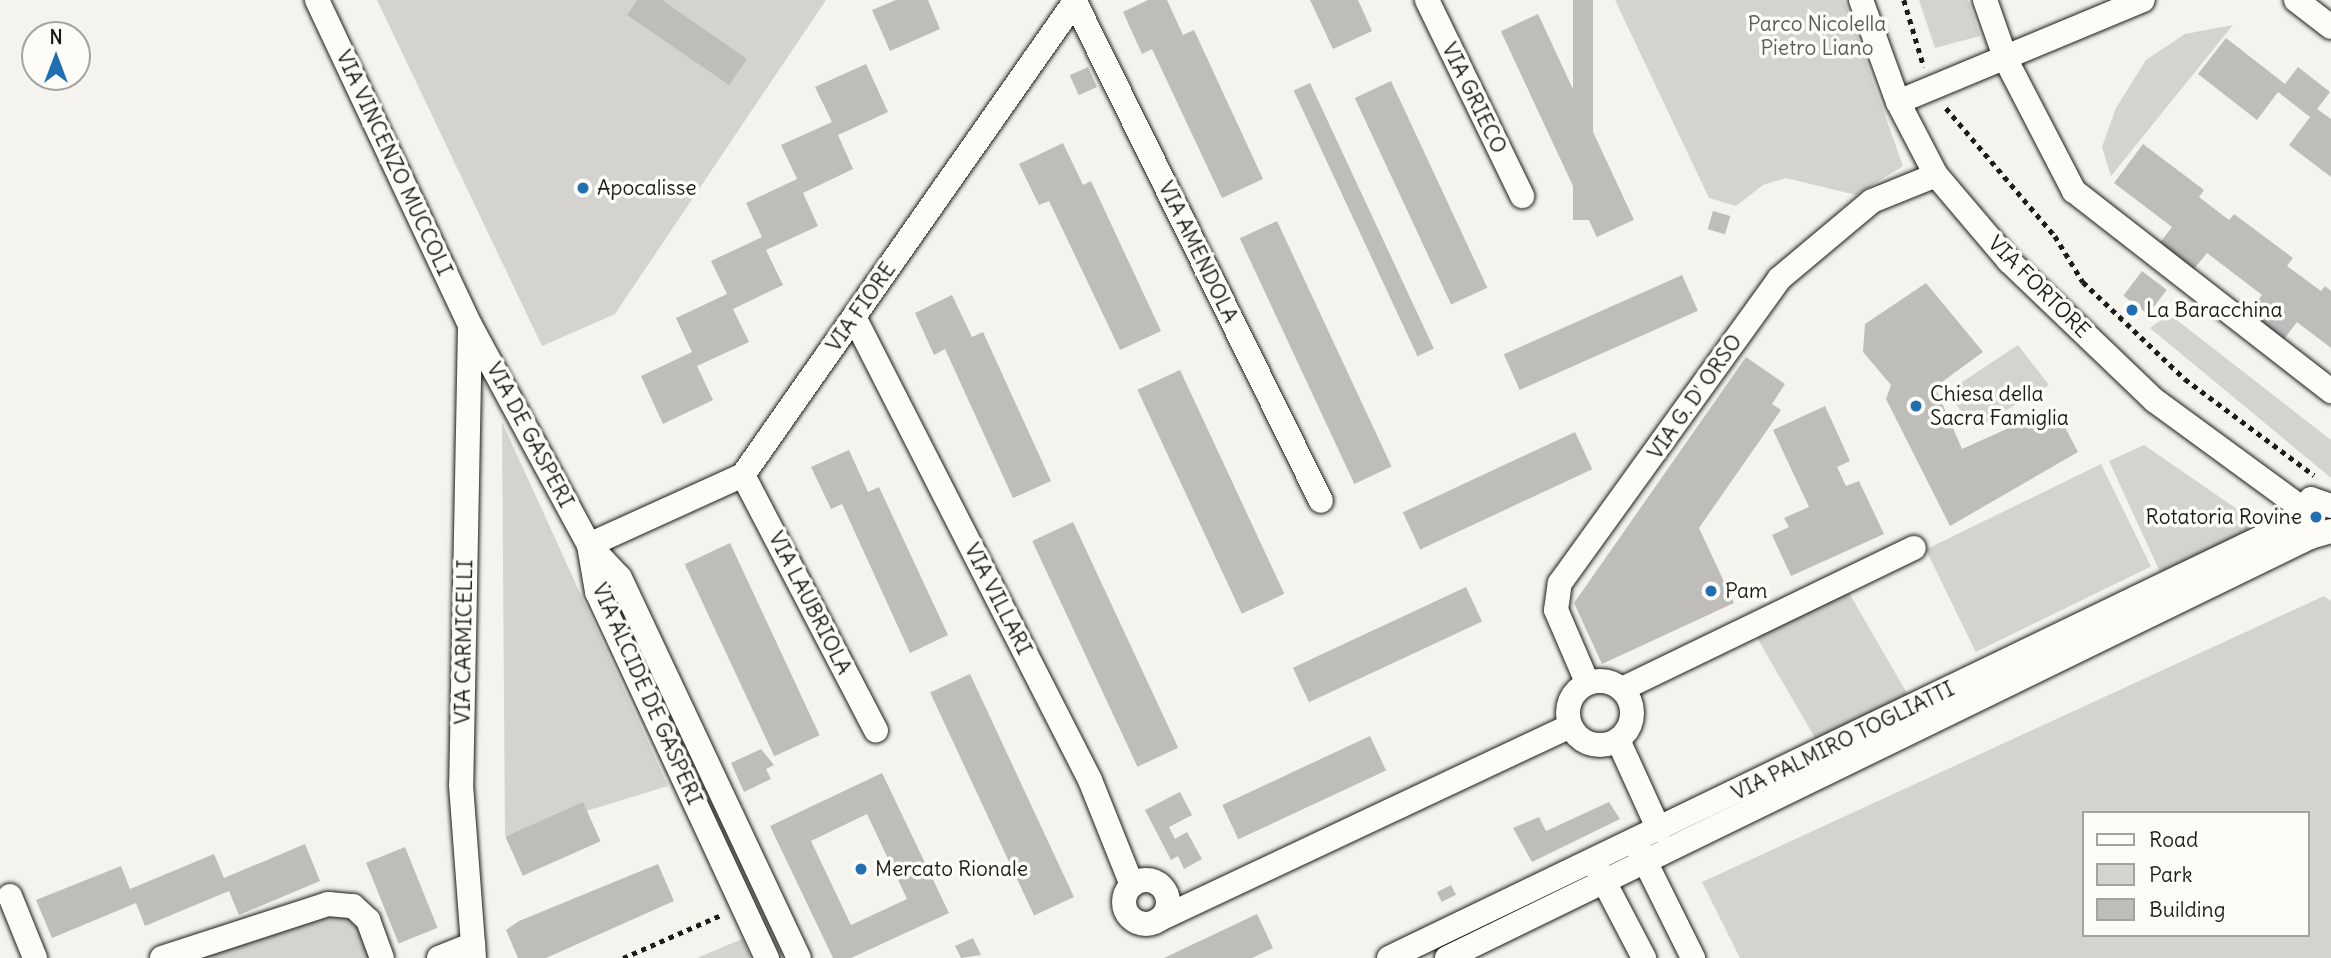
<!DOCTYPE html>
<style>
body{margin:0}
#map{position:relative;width:2331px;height:958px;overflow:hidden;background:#f4f3ee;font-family:Delius,sans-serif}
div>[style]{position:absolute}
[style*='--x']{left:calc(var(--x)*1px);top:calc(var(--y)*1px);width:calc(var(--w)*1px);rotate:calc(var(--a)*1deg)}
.green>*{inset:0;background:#d4d3cf;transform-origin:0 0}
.building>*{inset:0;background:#bebdba;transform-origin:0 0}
.path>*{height:4.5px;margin-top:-2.25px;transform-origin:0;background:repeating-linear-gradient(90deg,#1c1c1c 0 5px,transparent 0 10px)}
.roads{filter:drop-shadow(0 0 2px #1c1c1c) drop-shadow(0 0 2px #1c1c1c)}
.minor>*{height:24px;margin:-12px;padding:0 12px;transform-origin:12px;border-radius:12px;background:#fdfcf7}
.minor>.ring{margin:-12px;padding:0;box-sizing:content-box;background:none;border:24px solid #fdfcf7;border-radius:50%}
.dots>*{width:19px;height:19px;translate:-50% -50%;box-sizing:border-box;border:4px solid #fdfcf7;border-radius:50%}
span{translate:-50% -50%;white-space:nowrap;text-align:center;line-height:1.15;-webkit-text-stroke:7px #fdfcf7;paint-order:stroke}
.park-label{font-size:21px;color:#5c5c5b}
.street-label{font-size:21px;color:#1c1c1c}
.poi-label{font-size:21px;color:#1c1c1c}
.left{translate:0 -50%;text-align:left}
.right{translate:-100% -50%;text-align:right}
.legend{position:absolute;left:2082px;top:811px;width:228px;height:126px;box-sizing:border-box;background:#fdfcf7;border:2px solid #a3a29f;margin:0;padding:9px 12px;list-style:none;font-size:21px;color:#1c1c1c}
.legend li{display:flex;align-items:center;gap:14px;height:35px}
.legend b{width:35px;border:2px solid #a3a29f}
.north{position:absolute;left:21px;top:21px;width:70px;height:70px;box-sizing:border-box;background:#fdfcf7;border:2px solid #a3a29f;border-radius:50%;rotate:0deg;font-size:19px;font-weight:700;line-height:28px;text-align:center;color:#1c1c1c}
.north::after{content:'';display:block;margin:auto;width:24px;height:32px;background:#1f6fb2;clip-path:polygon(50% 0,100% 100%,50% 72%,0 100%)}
</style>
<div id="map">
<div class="green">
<div style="clip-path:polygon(377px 0,826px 0,615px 314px,542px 346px)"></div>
<div style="clip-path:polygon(1615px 0,1844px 0,1903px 166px,1856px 195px,1786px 178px,1763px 185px,1736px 206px,1709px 198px)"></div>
<div style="clip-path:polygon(1919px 0,1968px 0,1980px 36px,1935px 48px)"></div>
<div style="clip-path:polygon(2233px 25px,2111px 176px,2102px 147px,2116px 108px,2146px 60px,2185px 34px)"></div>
<div style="clip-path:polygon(2169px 314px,2331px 440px,2331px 478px,2150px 328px)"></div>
<div style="clip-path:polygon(2018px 345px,2049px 385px,1974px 429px,1947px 392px)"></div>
<div style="clip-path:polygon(502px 422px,668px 786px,505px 836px)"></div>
<div style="clip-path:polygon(2144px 445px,2263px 527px,2160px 572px,2109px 461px)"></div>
<div style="left:2101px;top:464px;width:114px;height:195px;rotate:64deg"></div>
<div style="left:1845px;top:586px;width:130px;height:102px;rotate:60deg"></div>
<div style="clip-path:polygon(evenodd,2324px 596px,2331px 601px,2331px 958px,1740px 958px,1702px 882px,2324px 596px,2084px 813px,2308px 813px,2308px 935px,2084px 935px,2084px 813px)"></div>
<div style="clip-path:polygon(353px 906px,382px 958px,162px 958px)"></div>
<div style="clip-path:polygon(742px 939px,751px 958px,697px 958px)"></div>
</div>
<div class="building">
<div style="clip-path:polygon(637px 0,662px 0,747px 59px,729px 85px,627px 15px)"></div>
<div style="clip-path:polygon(896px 0,928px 0,940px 29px,890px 51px,872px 10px)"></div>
<div style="clip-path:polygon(1148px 0,1167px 0,1183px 35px,1194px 30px,1263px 179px,1222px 198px,1152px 49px,1142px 54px,1123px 12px)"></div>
<div style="clip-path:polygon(1310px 0,1358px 0,1372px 31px,1333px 49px)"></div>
<div style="left:1573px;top:0;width:20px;height:220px"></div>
<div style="left:1538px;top:14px;width:227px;height:41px;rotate:65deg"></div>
<div style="clip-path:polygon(2226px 38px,2285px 84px,2298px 67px,2330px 92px,2317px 109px,2331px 119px,2331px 177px,2289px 145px,2310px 117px,2278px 92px,2257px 120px,2198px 74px)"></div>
<div style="clip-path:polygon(866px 64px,888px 112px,838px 135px,853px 169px,803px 193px,818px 226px,766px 250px,783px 285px,733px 309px,749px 342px,697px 366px,713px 400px,663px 424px,641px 376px,692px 352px,676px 318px,727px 294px,711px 261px,762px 237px,746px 203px,797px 179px,781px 145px,832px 122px,815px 87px)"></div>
<div style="left:1088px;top:67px;width:22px;height:20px;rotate:66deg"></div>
<div style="left:1391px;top:81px;width:228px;height:40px;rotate:65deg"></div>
<div style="left:1310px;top:83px;width:293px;height:18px;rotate:65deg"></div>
<div style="clip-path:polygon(1063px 143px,1083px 185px,1091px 181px,1161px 331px,1120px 350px,1049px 201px,1039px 205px,1019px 164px)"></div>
<div style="clip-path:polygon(2143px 144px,2204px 190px,2199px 197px,2229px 220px,2234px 214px,2293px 258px,2287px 266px,2321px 291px,2325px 286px,2331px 291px,2331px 348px,2297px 322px,2284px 339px,2249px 312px,2262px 295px,2207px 253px,2193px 270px,2159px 244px,2172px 227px,2114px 183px)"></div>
<div style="left:1713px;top:211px;width:18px;height:19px;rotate:16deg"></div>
<div style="left:1277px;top:221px;width:271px;height:41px;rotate:65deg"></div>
<div style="left:2142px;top:271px;width:31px;height:31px;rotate:37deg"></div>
<div style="left:1682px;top:275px;width:39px;height:195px;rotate:66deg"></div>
<div style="clip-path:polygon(1926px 283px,1983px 352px,1935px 387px,1962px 449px,2040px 414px,2058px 414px,2078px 452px,1950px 526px,1886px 399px,1891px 385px,1863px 352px,1865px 324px)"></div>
<div style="clip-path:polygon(952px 295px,972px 337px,983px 332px,1051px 481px,1013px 498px,945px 349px,934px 355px,915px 313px)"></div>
<div style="clip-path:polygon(1746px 357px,1785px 384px,1772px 404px,1781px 410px,1699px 528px,1734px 603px,1602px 664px,1574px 603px)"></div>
<div style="left:1180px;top:370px;width:247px;height:47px;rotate:65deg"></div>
<div style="clip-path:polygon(1825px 406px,1850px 461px,1837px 467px,1846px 486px,1859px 481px,1884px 534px,1791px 576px,1772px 535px,1789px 527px,1784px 518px,1809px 507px,1773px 430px)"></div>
<div style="left:1575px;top:432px;width:41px;height:190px;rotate:65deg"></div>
<div style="clip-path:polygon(849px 450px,868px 492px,879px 487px,948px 635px,910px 653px,842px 504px,831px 509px,811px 467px)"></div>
<div style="left:1073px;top:522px;width:249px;height:45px;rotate:65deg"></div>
<div style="left:730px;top:543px;width:212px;height:50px;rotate:65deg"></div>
<div style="left:1466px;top:587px;width:38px;height:191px;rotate:65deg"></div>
<div style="left:970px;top:674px;width:246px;height:44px;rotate:65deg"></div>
<div style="left:1370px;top:736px;width:38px;height:163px;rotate:65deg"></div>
<div style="clip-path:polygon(761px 749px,774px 765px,766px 769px,771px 779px,744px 792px,731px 763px)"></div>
<div style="clip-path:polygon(evenodd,882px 773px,949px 913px,851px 958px,833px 958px,770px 826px,882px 773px,867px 814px,907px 899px,851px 925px,811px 841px,867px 814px)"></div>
<div style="clip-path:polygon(1180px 792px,1192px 815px,1169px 827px,1175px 839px,1187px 832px,1202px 859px,1184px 869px,1178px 856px,1171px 860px,1145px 810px)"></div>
<div style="left:583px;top:802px;width:43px;height:85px;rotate:66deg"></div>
<div style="clip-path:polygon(1609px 802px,1620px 819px,1532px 862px,1513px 828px,1539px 817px,1546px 831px)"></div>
<div style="clip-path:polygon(305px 844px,320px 881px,239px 915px,229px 891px,145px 926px,136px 903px,52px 938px,36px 900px,121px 866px,130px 889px,214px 854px,224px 878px)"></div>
<div style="left:405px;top:847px;width:87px;height:42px;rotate:68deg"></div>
<div style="clip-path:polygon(658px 864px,674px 901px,546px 958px,518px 958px,506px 930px,519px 921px)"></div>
<div style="left:1451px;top:885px;width:11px;height:16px;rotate:63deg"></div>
<div style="clip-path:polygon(1257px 914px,1273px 948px,1252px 958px,1164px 958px)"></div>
<div style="clip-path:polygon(973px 938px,981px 955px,961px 958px,955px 946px)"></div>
</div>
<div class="path">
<div style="--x:1904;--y:0;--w:70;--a:73.4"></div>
<div style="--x:1946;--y:108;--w:168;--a:49.6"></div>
<div style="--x:2055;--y:236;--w:54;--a:58.7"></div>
<div style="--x:2083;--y:282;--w:141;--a:43.6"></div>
<div style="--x:2185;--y:379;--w:161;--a:36.7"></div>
<div style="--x:623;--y:958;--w:107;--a:-23.7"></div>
</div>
<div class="roads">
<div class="minor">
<div style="--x:317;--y:0;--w:359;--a:64.8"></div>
<div style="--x:470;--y:325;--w:250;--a:61.6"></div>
<div style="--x:589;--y:545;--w:45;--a:46.8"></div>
<div style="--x:620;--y:578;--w:420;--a:64.8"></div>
<div style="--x:1427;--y:0;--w:218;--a:64.1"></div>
<div style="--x:1861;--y:0;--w:109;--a:70.1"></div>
<div style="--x:1898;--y:102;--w:82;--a:62.5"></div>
<div style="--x:1936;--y:175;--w:113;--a:49.7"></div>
<div style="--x:2009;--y:261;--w:201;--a:43.8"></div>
<div style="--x:2154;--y:400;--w:181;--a:36.2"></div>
<div style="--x:1985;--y:0;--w:64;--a:70.7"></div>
<div style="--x:2006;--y:60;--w:148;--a:62.6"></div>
<div style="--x:2074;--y:191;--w:326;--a:37.9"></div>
<div style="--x:2296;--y:0;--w:44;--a:37.6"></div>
<div style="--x:1075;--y:2;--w:556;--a:63.76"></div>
<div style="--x:1898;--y:102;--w:265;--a:-22.6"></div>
<div style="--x:854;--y:317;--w:520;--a:62.99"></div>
<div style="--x:1090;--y:780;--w:113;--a:68.2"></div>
<div style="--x:470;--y:326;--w:459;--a:91.1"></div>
<div style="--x:461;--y:785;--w:173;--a:85.7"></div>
<div style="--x:743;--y:475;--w:288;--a:62.5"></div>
<div style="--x:2331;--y:506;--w:21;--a:-161"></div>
<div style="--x:2311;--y:499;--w:23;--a:131"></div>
<div style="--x:2296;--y:516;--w:16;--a:75"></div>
<div style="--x:2300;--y:531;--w:12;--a:31"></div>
<div style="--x:2310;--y:537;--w:22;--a:-16"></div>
<div style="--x:589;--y:545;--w:169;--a:-24.4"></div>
<div style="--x:743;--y:475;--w:580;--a:-54.97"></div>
<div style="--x:589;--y:545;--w:48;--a:80.3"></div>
<div style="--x:597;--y:592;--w:404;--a:65.1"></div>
<div class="ring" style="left:1568px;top:681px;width:40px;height:40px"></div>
<div style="--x:1587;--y:682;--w:78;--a:-113.3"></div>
<div style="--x:1556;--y:610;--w:27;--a:-82"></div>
<div style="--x:1560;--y:583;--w:375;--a:-54.2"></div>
<div style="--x:1779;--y:279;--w:121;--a:-40"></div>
<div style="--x:1872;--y:201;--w:69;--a:-22.1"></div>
<div style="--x:1622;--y:689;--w:324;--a:-25.8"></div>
<div style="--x:1618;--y:740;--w:99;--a:65.5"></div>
<div style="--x:1639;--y:849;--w:122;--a:63.6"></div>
<div style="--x:1597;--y:868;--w:102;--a:62.4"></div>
<div class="ring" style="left:1124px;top:880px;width:20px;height:20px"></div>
<div style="--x:10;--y:896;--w:67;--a:68"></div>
<div style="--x:1158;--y:920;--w:455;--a:-25.2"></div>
<div style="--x:162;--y:958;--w:175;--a:-18"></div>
<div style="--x:328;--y:904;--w:25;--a:5"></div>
<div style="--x:353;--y:906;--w:21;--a:43"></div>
<div style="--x:368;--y:920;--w:40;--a:69.8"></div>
<div style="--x:439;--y:958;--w:37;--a:-22"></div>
<div style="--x:1389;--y:958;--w:1007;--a:-25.73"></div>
<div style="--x:1447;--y:958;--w:960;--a:-26"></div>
</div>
</div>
<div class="dots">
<div style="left:583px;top:188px;background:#1f6fb2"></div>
<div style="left:2132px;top:310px;background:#1f6fb2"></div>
<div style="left:1916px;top:406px;background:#1f6fb2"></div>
<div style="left:2316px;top:517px;background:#1f6fb2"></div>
<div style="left:1711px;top:591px;background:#1f6fb2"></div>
<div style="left:861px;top:869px;background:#1f6fb2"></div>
</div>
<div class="park-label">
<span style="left:1817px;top:36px">Parco Nicolella<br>Pietro Liano</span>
</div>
<div class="street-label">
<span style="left:1474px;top:98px;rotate:64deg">VIA GRIECO</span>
<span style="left:394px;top:163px;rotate:65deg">VIA VINCENZO MUCCOLI</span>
<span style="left:1198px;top:252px;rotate:64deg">VIA AMENDOLA</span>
<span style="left:2039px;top:287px;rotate:45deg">VIA FORTORE</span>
<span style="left:861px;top:307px;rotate:-55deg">VIA FIORE</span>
<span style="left:1695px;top:397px;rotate:-55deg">VIA G. D' ORSO</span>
<span style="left:530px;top:435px;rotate:62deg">VIA DE GASPERI</span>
<span style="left:998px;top:599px;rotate:63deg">VIA VILLARI</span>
<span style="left:810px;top:603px;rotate:63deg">VIA LAUBRIOLA</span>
<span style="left:464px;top:642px;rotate:-89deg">VIA CARMICELLI</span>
<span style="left:647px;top:694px;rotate:66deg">VIA ALCIDE DE GASPERI</span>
<span style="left:1843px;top:741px;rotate:-26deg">VIA PALMIRO TOGLIATTI</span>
</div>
<div class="poi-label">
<span class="left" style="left:597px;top:188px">Apocalisse</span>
<span class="left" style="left:2146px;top:310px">La Baracchina</span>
<span class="left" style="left:1930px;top:406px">Chiesa della<br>Sacra Famiglia</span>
<span class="right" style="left:2302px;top:517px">Rotatoria Rovine</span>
<span class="left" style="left:1725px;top:591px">Pam</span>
<span class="left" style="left:875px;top:869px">Mercato Rionale</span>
</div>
<ul class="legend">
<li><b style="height:9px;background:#fdfcf7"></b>Road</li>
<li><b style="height:19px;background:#d4d3cf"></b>Park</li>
<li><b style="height:19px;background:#bebdba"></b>Building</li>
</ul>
<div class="north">N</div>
</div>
